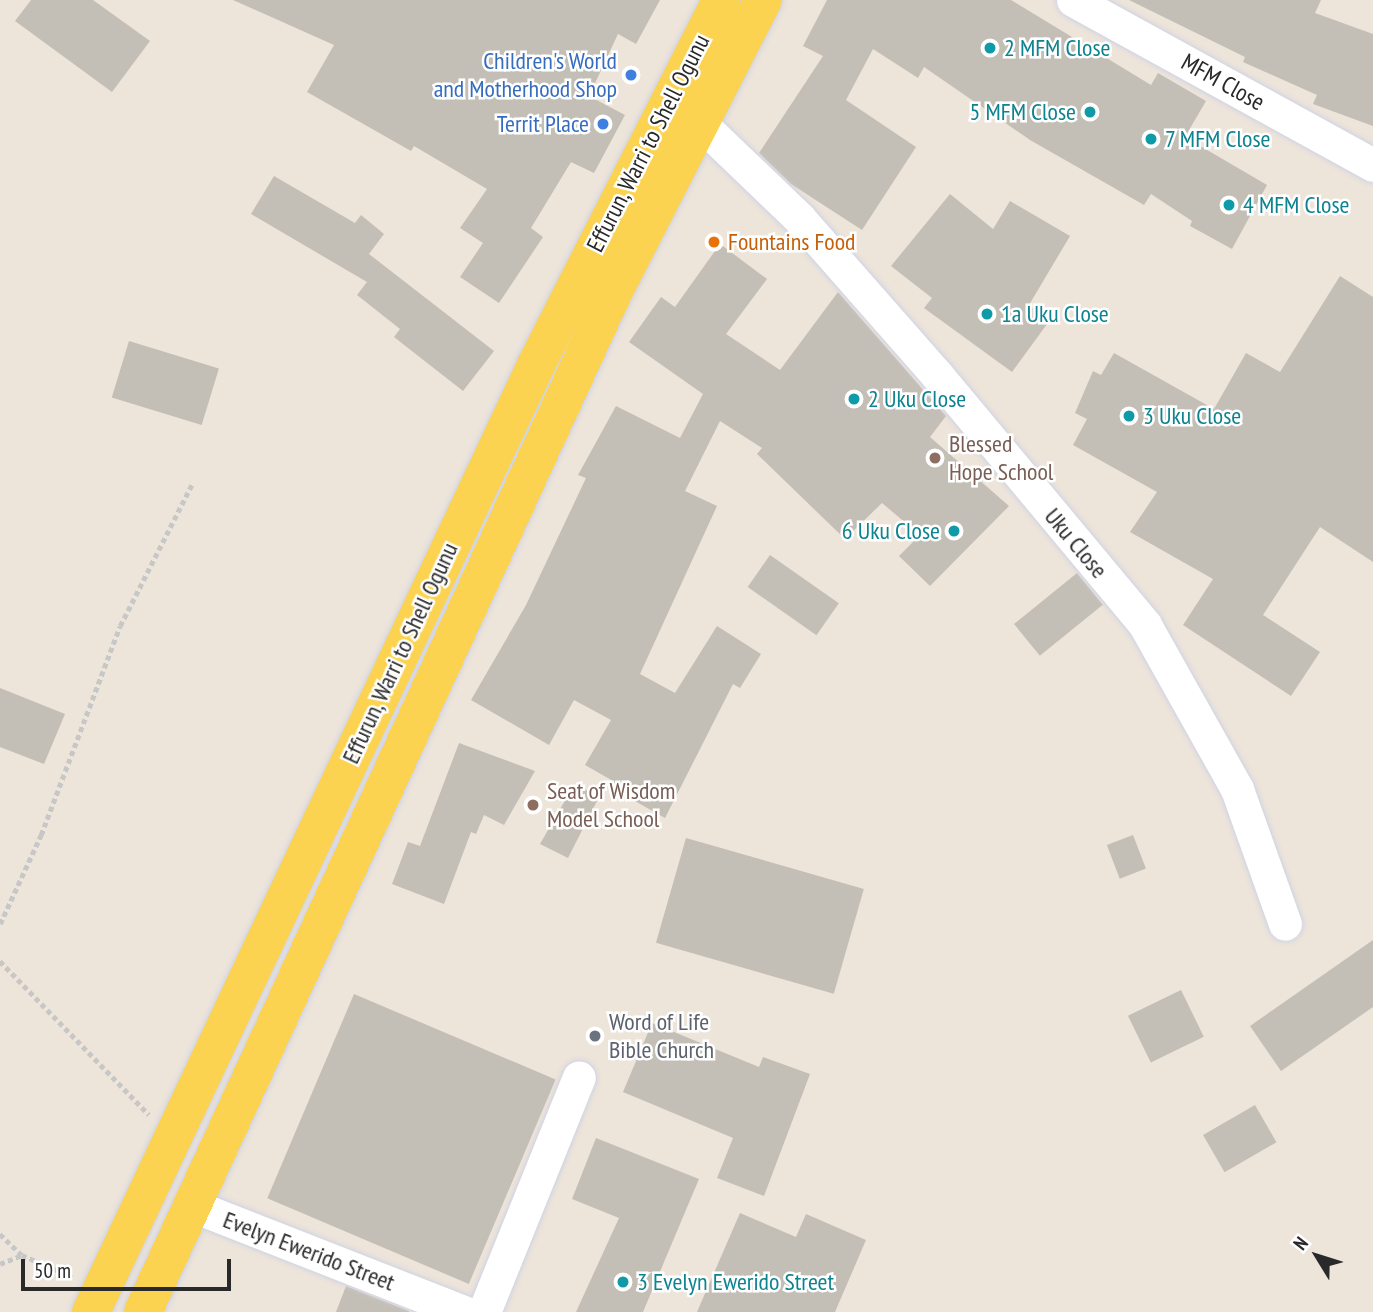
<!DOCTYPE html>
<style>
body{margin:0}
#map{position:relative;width:1373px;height:1312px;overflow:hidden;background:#ede4da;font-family:"PT Sans Narrow",sans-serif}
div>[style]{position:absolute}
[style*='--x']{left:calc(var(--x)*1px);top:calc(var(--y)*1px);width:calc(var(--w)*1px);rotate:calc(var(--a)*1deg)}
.building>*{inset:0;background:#c4bfb6;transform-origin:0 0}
.path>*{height:4.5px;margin-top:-2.25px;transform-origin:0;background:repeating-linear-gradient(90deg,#c7c7c7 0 5px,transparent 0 8.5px)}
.roads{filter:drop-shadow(0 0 2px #cfd3e4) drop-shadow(0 0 2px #cfd3e4)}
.minor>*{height:33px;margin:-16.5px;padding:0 16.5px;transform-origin:16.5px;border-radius:16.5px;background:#fff}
.major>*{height:38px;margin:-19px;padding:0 19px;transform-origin:19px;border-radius:19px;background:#fcd350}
.dots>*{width:19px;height:19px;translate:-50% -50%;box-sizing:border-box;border:4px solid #fff;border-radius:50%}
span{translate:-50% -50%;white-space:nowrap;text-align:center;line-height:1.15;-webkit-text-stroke:5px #fff;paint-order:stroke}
.culture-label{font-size:24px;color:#0d838f}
.left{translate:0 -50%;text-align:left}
.right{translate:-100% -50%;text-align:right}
.shop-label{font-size:24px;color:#366cbe}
.street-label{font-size:24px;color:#292929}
.food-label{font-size:24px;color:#c56008}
.education-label{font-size:24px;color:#785e54}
.worship-label{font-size:24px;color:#5b616d}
.north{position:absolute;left:1282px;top:1221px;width:70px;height:70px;-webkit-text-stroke:5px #fff;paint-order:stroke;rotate:308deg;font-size:19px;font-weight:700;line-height:28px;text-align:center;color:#292929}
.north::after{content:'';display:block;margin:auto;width:24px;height:32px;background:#292929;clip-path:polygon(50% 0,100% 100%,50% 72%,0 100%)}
.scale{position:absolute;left:21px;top:1259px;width:210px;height:32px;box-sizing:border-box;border:4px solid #292929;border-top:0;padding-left:9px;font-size:21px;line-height:24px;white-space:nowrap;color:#292929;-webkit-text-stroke:5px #fff;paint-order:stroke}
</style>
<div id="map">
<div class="building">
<div style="clip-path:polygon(31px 0,93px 0,150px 41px,112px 92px,15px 21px)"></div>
<div style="clip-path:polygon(233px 0,660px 0,636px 44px,618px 34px,589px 96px,625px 115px,594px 173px,571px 162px,531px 228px,543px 237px,499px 303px,460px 277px,483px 243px,460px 228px,487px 189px,414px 146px,411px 151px,307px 92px,334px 45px)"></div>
<div style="clip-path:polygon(827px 0,1011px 0,1151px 85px,1158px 73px,1206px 101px,1185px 137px,1267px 185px,1232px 249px,1190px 226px,1192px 221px,1151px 194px,1144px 205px,1030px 140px,924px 67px,918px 78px,873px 49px,846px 100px,916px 147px,862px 230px,791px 184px,759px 153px,823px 56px,803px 46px)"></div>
<div style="clip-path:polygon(1129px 0,1321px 0,1315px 13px,1373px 34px,1373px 126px,1313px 104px,1317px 95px,1243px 62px,1245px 57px)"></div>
<div style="clip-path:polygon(274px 176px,355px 223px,361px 215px,384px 234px,369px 254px,494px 351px,463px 391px,394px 337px,400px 329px,357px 295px,367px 282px,251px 214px)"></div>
<div style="clip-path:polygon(950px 194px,993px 229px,1010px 201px,1070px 236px,1029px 305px,1050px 320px,1012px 372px,924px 308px,932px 298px,891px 266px)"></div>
<div style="clip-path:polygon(720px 244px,767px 279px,726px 334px,780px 370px,838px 292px,946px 416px,930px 437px,1009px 506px,930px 586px,899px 556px,920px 535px,882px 503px,845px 539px,757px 454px,762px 448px,720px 421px,685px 491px,717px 506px,640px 674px,675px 693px,717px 626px,761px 654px,740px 688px,733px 684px,665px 818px,610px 787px,613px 781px,585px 765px,611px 720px,574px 700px,549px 745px,471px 700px,526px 605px,586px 478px,578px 475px,616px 406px,680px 438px,703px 394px,629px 342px,661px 297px,675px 307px)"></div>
<div style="clip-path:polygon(1340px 276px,1373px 297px,1373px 562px,1320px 527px,1263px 615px,1320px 652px,1291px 696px,1183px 625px,1213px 579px,1130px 532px,1157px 492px,1073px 445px,1087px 419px,1075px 413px,1093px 371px,1101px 375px,1114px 353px,1214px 409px,1246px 353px,1280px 372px)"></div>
<div style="left:129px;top:341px;width:94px;height:59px;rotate:17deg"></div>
<div style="left:770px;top:555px;width:84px;height:39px;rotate:35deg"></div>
<div style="left:1077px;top:573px;width:41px;height:81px;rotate:51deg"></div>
<div style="clip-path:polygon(0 688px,65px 714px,44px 764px,0 747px)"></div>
<div style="clip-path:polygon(459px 743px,535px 771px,504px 825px,484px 815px,476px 834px,471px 832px,444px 904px,392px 884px,408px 842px,420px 846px)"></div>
<div style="clip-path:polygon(574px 785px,600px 795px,568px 858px,540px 844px)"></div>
<div style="left:1133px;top:835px;width:36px;height:28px;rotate:69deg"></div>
<div style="left:686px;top:838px;width:185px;height:109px;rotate:16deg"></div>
<div style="clip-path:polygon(1373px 940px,1373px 1007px,1281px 1071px,1250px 1026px)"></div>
<div style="left:1181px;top:990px;width:52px;height:59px;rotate:64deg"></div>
<div style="left:354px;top:994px;width:219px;height:222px;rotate:23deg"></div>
<div style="clip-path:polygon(652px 1023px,759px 1067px,763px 1057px,810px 1074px,764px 1196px,717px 1178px,733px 1138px,623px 1092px)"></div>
<div style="left:1255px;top:1105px;width:43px;height:60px;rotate:60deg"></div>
<div style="clip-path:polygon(596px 1138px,699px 1179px,643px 1312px,576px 1312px,619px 1218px,572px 1199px)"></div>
<div style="clip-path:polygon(740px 1213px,796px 1237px,806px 1214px,866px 1240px,835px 1312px,697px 1312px)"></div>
<div style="clip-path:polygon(346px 1286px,409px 1311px,409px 1312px,336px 1312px)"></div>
</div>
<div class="path">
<div style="--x:0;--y:924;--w:98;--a:-65.3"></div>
<div style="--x:41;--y:835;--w:223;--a:-69.3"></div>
<div style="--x:120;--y:626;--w:161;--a:-63.1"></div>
<div style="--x:0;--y:961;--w:214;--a:45.9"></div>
<div style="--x:0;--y:1234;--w:30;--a:44"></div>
<div style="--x:22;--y:1255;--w:55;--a:23.7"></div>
<div style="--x:0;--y:1264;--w:24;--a:-22"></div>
</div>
<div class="roads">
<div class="minor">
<div style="--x:1073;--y:0;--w:342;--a:28.8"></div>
<div style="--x:700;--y:123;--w:137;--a:43.8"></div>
<div style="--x:799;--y:218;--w:209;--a:48.7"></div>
<div style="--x:937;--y:375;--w:325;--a:50.2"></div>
<div style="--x:1145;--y:625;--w:188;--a:60.7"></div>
<div style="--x:1237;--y:789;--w:143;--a:70.4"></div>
<div style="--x:193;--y:1206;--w:291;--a:21.4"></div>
<div style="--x:484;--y:1312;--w:253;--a:-68"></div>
</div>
<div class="major">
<div style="--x:91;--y:1312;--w:1046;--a:-64.83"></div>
<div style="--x:536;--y:365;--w:409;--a:-63.1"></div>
<div style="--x:143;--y:1312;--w:1120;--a:-65.24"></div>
<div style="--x:612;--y:295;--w:331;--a:-62.9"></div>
</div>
</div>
<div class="dots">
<div style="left:990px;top:48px;background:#0f9aa8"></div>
<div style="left:631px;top:75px;background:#3f7fe0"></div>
<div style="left:1090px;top:112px;background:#0f9aa8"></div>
<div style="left:603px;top:124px;background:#3f7fe0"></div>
<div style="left:1151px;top:139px;background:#0f9aa8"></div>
<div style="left:1229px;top:205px;background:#0f9aa8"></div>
<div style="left:714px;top:242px;background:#e8710a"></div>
<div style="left:987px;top:314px;background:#0f9aa8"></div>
<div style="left:854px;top:399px;background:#0f9aa8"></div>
<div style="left:1129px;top:416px;background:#0f9aa8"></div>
<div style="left:935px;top:458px;background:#8d6e63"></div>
<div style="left:954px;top:531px;background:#0f9aa8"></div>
<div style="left:533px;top:805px;background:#8d6e63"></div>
<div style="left:595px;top:1036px;background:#6b7280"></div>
<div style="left:623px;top:1282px;background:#0f9aa8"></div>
</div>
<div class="culture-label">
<span class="left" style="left:1004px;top:48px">2 MFM Close</span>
<span class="right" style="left:1076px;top:112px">5 MFM Close</span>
<span class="left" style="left:1165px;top:139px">7 MFM Close</span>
<span class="left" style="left:1243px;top:205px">4 MFM Close</span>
<span class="left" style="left:1001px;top:314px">1a Uku Close</span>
<span class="left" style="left:868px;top:399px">2 Uku Close</span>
<span class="left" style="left:1143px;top:416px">3 Uku Close</span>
<span class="right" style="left:940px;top:531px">6 Uku Close</span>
<span class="left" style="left:637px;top:1282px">3 Evelyn Ewerido Street</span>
</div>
<div class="shop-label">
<span class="right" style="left:617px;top:75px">Children's World<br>and Motherhood Shop</span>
<span class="right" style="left:589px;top:124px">Territ Place</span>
</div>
<div class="street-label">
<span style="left:1223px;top:82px;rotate:29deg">MFM Close</span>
<span style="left:648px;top:143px;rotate:-63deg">Effurun, Warri to Shell Ogunu</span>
<span style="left:1076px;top:543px;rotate:50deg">Uku Close</span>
<span style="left:400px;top:653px;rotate:-65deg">Effurun, Warri to Shell Ogunu</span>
<span style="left:309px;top:1251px;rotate:21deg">Evelyn Ewerido Street</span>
</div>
<div class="food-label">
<span class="left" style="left:728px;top:242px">Fountains Food</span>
</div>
<div class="education-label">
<span class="left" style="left:949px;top:458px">Blessed<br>Hope School</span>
<span class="left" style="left:547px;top:805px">Seat of Wisdom<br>Model School</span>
</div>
<div class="worship-label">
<span class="left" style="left:609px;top:1036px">Word of Life<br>Bible Church</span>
</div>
<div class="north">N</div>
<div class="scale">50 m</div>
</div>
